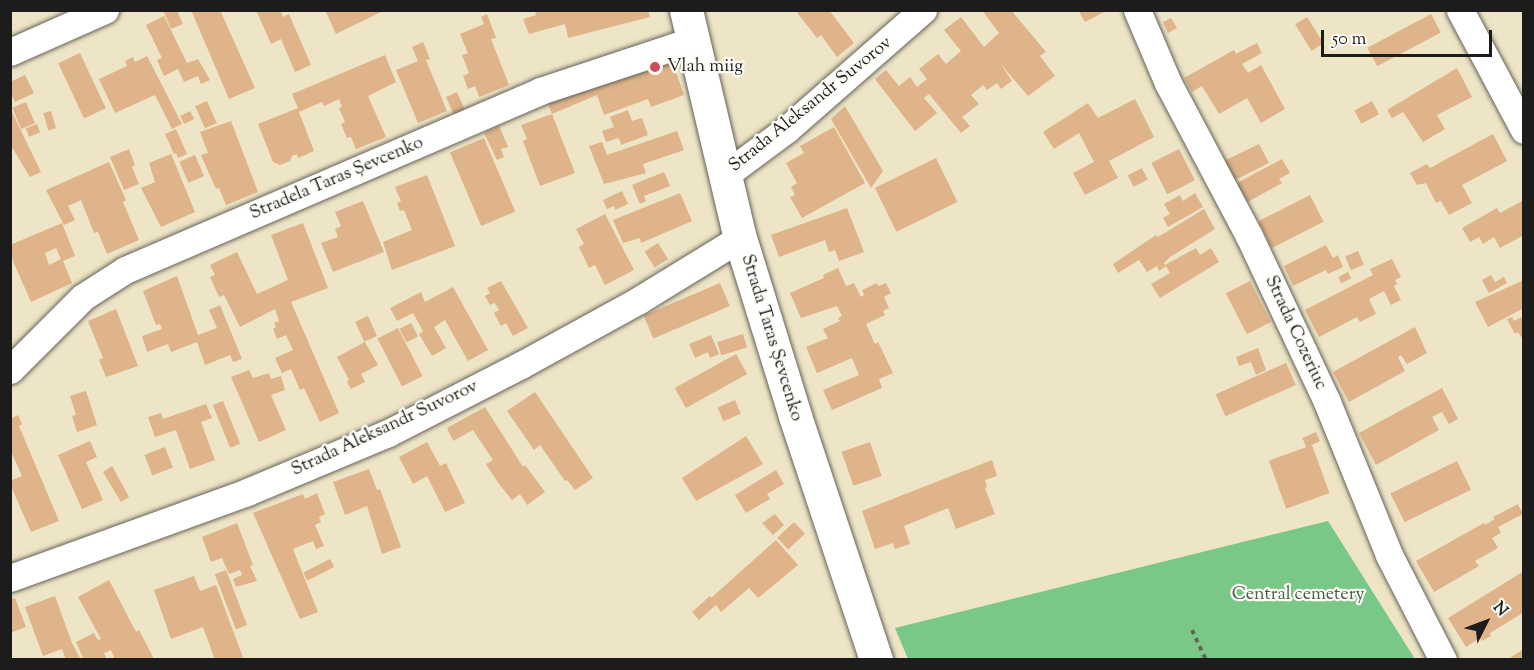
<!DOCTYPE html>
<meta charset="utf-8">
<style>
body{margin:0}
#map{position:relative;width:1534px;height:670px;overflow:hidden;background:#eee4c6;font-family:"Sorts Mill Goudy",serif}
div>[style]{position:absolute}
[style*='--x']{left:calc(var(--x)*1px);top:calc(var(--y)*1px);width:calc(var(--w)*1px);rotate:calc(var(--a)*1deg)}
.green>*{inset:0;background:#79c888}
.building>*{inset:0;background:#dfb48a;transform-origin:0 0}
.path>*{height:4px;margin-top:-2px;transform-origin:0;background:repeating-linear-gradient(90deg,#666258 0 4.5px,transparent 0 9px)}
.roads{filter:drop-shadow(0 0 2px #666258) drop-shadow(0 0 2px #666258)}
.street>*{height:27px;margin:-13.5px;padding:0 13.5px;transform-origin:13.5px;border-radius:13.5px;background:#fff}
.secondary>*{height:33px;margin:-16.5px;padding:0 16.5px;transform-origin:16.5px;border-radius:16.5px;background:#fff}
.dots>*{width:16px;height:16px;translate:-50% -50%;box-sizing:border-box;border:3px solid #fdfcf7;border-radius:50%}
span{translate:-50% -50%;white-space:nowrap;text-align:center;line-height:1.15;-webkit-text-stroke:4.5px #fdfcf7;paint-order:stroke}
.poi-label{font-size:18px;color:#1c1c1c}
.left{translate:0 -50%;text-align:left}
.street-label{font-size:18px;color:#1c1c1c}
.park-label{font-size:18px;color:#416147}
.frame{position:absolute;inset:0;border:12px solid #1c1c1c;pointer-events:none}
.north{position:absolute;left:1456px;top:592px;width:60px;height:60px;-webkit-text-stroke:4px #fdfcf7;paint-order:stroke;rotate:48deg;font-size:16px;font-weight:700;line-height:24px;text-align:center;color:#1c1c1c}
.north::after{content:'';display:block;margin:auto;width:21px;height:27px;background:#1c1c1c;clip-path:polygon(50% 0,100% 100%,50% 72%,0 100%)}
.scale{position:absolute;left:1321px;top:30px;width:171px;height:27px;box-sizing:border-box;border:3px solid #1c1c1c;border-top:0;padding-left:8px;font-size:18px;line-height:21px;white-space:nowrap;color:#1c1c1c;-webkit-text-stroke:4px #fdfcf7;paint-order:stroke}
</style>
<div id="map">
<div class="green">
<div style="clip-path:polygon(1328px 521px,1415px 659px,908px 659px,895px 628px)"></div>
</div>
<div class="building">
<div style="clip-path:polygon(163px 10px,177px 10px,183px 24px,171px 29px)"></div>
<div style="clip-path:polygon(191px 10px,220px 10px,255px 88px,229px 99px)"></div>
<div style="clip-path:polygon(256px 10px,280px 10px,283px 17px,289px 14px,311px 65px,295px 72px,281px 39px,271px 44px)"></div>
<div style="clip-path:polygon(325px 10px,385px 10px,336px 34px)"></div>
<div style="clip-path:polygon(535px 10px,648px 10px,650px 17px,568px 38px,565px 24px,529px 34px,523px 19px,536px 15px)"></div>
<div style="clip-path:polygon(795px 10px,829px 10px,854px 43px,837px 57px,821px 35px,817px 38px)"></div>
<div style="clip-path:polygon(982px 10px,1011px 10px,1046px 52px,1040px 56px,1055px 76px,1028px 96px,1000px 63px,1012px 81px,1001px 89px,997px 83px,987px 90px,983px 85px,971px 95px,979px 104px,962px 117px,970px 126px,961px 133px,929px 94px,924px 98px,937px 113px,915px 131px,875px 79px,886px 70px,899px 86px,910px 77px,917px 87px,927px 79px,919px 69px,938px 54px,946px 64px,961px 51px,944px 30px,961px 17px,984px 47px,999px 33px)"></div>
<div style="clip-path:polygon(1078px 10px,1108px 10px,1085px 22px)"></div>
<div style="clip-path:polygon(487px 14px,496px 38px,491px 39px,509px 85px,479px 97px,475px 86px,468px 89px,463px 76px,469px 73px,462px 55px,468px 53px,460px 34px,484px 24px,481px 17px)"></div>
<div style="left:1431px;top:14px;width:21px;height:72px;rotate:62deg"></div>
<div style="clip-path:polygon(164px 16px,187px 63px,198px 59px,210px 80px,201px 84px,198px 76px,184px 82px,178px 69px,164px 76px,157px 60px,162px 58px,146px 25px)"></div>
<div style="left:1307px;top:17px;width:31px;height:14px;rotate:58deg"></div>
<div style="clip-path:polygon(1171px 18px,1177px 28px,1168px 33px,1163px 22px)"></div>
<div style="clip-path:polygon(423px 42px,430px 59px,426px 60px,447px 111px,418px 123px,396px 70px,418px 61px,412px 47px)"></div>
<div style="clip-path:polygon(1257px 43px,1262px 53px,1242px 64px,1248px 73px,1261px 65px,1285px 109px,1261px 123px,1247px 98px,1219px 114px,1202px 86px,1192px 92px,1184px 78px,1234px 50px,1236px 54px)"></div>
<div style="left:80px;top:53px;width:61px;height:24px;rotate:65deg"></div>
<div style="clip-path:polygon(385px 55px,396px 82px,368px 96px,386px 137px,356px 149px,351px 137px,347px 138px,341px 124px,345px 122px,339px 108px,342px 107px,339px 99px,324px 106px,322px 102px,299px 112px,314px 151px,298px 158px,297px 154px,292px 156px,290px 161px,280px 165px,273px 162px,258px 124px,298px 108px,292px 94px)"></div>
<div style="clip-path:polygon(147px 56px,182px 124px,172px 129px,155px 95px,115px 113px,99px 79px,127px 66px,125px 61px,133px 57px,135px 62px)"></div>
<div style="clip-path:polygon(671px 58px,684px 95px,651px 107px,648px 99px,604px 115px,597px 95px,552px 114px,575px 173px,540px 186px,523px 141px,527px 139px,521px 125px,552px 114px,547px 102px)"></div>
<div style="clip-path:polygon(1457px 68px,1472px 97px,1437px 115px,1445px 129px,1423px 142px,1403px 112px,1392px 118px,1387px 110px)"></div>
<div style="clip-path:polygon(25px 75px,34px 93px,15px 102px,10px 92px,10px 82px)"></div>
<div style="left:457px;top:92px;width:22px;height:12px;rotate:66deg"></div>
<div style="clip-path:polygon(1135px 99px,1154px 137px,1109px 161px,1118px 178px,1085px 195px,1073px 173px,1094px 162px,1079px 133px,1054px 149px,1043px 132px,1088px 103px,1098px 118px)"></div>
<div style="left:207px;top:101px;width:24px;height:13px;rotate:66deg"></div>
<div style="left:1372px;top:101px;width:15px;height:20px;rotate:62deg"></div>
<div style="left:26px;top:102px;width:23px;height:15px;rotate:67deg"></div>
<div style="clip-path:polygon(845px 106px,883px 171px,871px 188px,831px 119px)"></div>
<div style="clip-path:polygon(11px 110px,41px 172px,30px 177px,10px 144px)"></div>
<div style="clip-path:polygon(628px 110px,632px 121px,642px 118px,648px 135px,621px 145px,619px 138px,606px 142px,602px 131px,614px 127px,610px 117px)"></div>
<div style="left:51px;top:111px;width:18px;height:8px;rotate:74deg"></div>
<div style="left:190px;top:111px;width:9px;height:11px;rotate:63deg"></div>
<div style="clip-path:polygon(231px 121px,258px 192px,226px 205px,219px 188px,216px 189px,201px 155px,208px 153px,200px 132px)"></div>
<div style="left:37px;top:124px;width:9px;height:12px;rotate:69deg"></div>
<div style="clip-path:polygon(499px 126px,508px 147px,501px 149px,504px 157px,497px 160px,484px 133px)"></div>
<div style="clip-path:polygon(834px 127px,865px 183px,802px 218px,790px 197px,795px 195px,791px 187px,797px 183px,786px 163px,804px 153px,800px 146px)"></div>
<div style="clip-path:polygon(176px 129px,187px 154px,178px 158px,176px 153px,174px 154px,165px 134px)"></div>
<div style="clip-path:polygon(677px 131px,684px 150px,643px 164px,646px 173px,604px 184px,589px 146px,602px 142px,607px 155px)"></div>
<div style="clip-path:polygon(1493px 134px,1507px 161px,1462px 185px,1472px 203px,1449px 215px,1441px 201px,1436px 203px,1426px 183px,1417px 185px,1410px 173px,1427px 164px,1430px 168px)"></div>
<div style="left:484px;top:138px;width:80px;height:37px;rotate:67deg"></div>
<div style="clip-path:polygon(1259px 144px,1269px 163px,1235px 180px,1234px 177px,1229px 179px,1222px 165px,1227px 162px,1226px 160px)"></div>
<div style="clip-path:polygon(129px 149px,135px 165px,132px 167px,139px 184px,124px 190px,110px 157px)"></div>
<div style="left:1179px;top:149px;width:35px;height:31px;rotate:63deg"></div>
<div style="clip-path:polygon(171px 154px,195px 212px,161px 227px,141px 188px,155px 182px,149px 163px)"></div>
<div style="left:195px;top:155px;width:23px;height:17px;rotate:67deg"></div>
<div style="left:936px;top:158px;width:49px;height:68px;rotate:64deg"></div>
<div style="clip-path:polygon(1282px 159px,1290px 173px,1279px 179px,1282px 183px,1248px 202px,1237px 183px)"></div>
<div style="clip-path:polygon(109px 162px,126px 200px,123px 202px,139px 240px,107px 254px,98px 232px,94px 233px,81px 200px,68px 206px,75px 220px,64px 225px,46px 190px)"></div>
<div style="left:1142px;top:168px;width:13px;height:16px;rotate:63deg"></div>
<div style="clip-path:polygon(664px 172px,670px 186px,644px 196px,646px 201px,640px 204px,632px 185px)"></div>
<div style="clip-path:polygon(427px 175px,455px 246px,392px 270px,383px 242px,412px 230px,404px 210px,400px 211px,397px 203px,401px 201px,395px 187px)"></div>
<div style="clip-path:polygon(622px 191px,628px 204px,615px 210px,614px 206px,607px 209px,603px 200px)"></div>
<div style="clip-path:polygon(680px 193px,692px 221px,641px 243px,640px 238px,623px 243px,613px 220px)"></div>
<div style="clip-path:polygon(1195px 193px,1203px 207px,1168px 227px,1163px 218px,1170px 214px,1164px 204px,1180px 195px,1183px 201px)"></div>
<div style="left:1310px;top:195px;width:30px;height:58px;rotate:63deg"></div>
<div style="clip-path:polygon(1524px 200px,1524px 235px,1500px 248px,1494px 237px,1483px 244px,1479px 237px,1470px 242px,1462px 228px,1497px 208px,1500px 213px)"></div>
<div style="clip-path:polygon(363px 201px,384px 252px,333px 272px,321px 243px,338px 237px,335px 229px,341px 226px,335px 212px)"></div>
<div style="clip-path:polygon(847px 208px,864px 252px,839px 261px,835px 250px,829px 252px,825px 240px,779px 257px,771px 235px)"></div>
<div style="clip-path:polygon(1204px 209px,1215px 229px,1170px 257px,1164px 263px,1166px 266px,1159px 271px,1157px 266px,1147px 272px,1139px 260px,1118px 273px,1113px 264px,1156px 235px,1158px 237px)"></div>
<div style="clip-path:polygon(605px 214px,634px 270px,605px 285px,595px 265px,589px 268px,579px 247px,584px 244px,576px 229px)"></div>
<div style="clip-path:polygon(evenodd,62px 223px,75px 256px,63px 261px,72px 283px,31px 302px,13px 261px,10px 245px,62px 223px,56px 248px,61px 259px,49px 265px,45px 253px,56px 248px)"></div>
<div style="clip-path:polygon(303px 223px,328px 288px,291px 302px,339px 413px,320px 422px,304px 388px,300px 390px,291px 369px,282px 373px,275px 358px,293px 350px,286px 335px,277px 339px,273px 329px,276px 327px,274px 323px,279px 321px,275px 309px,240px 327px,224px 295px,219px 297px,210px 277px,215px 275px,210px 265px,237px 252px,257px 294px,288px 280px,271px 235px)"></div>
<div style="left:658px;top:243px;width:19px;height:16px;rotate:58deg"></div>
<div style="clip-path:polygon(1326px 245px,1333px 258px,1338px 255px,1343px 267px,1328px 274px,1326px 270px,1293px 286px,1284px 266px)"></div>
<div style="clip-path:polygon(1196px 248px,1200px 255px,1211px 248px,1219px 262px,1160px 298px,1151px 284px,1170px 273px,1165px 265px)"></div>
<div style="left:1358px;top:251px;width:15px;height:14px;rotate:67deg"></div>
<div style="clip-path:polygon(1392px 259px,1401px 277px,1395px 280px,1397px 284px,1394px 286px,1401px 300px,1391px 305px,1384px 291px,1369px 299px,1376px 314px,1360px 322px,1357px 317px,1319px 337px,1305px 310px,1373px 275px,1370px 269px)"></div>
<div style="clip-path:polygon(838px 268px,846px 286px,854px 283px,861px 297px,864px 295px,862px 290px,877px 283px,878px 286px,886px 283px,891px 293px,884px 297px,889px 308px,883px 311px,885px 315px,866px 324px,875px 344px,878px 342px,893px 373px,879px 379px,882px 388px,832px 410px,823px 390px,859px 375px,852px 358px,817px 373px,806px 347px,828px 338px,823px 329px,840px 321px,838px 318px,842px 316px,837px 306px,801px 318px,790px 293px,824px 278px,823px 275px)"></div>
<div style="left:1348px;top:272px;width:7px;height:11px;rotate:63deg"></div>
<div style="clip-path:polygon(1491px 275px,1495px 282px,1504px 277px,1507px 283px,1489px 293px,1482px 280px)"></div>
<div style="clip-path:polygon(177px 276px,198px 335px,217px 328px,209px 310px,220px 305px,242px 359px,233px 362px,230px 355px,205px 365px,197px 342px,171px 352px,168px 344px,147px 352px,142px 336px,162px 329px,160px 324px,156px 325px,143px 291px)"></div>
<div style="clip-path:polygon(1524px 280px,1524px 308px,1488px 327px,1475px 302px)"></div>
<div style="clip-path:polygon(501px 281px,528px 328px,513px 336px,506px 323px,501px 326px,494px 313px,499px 310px,495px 303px,490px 305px,485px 296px,490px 293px,487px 288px)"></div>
<div style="left:1250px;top:281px;width:46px;height:27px;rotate:63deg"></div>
<div style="left:720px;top:283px;width:25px;height:83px;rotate:67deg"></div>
<div style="clip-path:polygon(453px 287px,488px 350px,468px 361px,445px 320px,434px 327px,446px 348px,432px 356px,419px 334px,423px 331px,413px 313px,397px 321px,390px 308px,421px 292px,425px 302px)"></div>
<div style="clip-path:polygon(116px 309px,138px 366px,106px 377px,99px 360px,103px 358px,88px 321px)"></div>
<div style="left:368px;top:316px;width:22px;height:14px;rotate:66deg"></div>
<div style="clip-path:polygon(1524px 316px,1524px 337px,1522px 338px,1518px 332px,1515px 334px,1507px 319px,1512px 317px,1514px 321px)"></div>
<div style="left:411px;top:323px;width:15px;height:13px;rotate:62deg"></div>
<div style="clip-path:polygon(1415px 327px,1427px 353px,1407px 364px,1401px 355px,1398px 357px,1405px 371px,1349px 402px,1333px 372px)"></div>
<div style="left:398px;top:328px;width:54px;height:23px;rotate:63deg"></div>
<div style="left:743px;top:334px;width:14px;height:27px;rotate:73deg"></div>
<div style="clip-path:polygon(711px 335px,719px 354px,710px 358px,708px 352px,695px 358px,689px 344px)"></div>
<div style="clip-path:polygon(365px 342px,378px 365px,361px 374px,365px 382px,351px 389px,347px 382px,349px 380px,337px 357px)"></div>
<div style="clip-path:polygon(1258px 348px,1266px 370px,1256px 375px,1251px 362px,1239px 366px,1236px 357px)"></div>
<div style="left:736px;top:354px;width:23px;height:70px;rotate:61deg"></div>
<div style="left:1286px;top:363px;width:24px;height:77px;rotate:66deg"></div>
<div style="clip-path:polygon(249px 370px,253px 378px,269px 373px,271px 379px,281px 376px,285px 390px,271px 395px,286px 430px,259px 442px,231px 377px)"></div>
<div style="clip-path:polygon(1442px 388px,1458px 419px,1449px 424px,1442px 412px,1432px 417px,1439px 430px,1376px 465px,1359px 433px)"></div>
<div style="clip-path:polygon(86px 391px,97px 425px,77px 432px,72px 416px,76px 415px,70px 396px)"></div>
<div style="clip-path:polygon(535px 392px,593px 478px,575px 490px,567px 480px,565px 481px,540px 445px,534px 450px,507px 411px)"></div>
<div style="left:735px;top:400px;width:15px;height:19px;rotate:67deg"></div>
<div style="left:223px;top:401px;width:46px;height:11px;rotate:68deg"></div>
<div style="clip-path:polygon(206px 404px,212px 418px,201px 422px,215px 460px,190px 469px,176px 430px,155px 437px,148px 417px,161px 413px,163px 419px)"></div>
<div style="clip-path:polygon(485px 407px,523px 467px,525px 465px,545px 492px,527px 505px,520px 494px,512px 500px,499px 484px,486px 464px,493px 460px,473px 430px,453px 441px,447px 428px)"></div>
<div style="clip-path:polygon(18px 415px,22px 424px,19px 426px,59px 521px,31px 532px,10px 484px,10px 481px,22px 476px,10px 449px,10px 419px)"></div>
<div style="left:1316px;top:432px;width:10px;height:15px;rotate:66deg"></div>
<div style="clip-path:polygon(746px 436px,763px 464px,696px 501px,682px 478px)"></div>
<div style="clip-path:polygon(90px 441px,97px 457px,86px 462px,103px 500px,82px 509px,58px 455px)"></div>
<div style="clip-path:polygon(427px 442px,440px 466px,446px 463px,465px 503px,445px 512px,427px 476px,413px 484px,399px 457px)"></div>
<div style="left:870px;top:442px;width:36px;height:30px;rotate:71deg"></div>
<div style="left:1312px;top:445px;width:51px;height:46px;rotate:70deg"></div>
<div style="left:165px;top:447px;width:22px;height:22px;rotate:69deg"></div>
<div style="clip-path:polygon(992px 460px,997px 476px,985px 480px,987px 487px,985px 488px,995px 514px,956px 529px,948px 508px,904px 526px,910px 544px,895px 549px,893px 543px,875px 549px,862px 511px)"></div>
<div style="left:1457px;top:461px;width:32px;height:74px;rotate:64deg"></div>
<div style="clip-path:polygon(112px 466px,129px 497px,121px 502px,103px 472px)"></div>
<div style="clip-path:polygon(369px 469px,377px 490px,380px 489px,401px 547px,382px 554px,367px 506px,345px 515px,333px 482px)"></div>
<div style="clip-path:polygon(776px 470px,784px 484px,767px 494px,770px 499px,746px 513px,735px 495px)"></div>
<div style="clip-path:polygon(317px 493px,325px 514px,319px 517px,321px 522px,315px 525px,324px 546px,316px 549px,313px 541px,293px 549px,318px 612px,300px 619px,253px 513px,303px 494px,305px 499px)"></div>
<div style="clip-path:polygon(1518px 504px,1523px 514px,1498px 527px,1501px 533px,1492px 538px,1498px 548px,1475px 561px,1479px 566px,1434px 592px,1416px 561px,1484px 523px,1485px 525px,1495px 519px,1493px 517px)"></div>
<div style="clip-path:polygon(775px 514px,784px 525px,773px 535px,762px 523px)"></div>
<div style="left:794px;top:522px;width:16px;height:23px;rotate:47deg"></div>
<div style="clip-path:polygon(237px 523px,253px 565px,250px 566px,257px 581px,236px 587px,233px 579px,242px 575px,240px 570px,229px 574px,222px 558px,211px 562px,202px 537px)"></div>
<div style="clip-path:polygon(776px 540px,798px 565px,758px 598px,749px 588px,721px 612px,716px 605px,699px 620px,692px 612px,710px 596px,711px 598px)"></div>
<div style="left:330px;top:559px;width:9px;height:30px;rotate:63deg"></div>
<div style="left:226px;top:570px;width:59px;height:12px;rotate:69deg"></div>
<div style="clip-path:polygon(1524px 571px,1524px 612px,1490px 633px,1491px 636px,1482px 641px,1480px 638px,1466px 647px,1448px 618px)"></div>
<div style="clip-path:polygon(194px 576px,200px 591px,216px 585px,244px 660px,215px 660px,203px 627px,171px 639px,154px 590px)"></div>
<div style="clip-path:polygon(109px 580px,136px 632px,139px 630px,154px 659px,115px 660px,111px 650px,104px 653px,107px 660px,84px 660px,76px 642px,94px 633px,98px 640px,101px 639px,78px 597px)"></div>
<div style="clip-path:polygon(55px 596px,72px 643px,81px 660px,66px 660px,62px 649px,43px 656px,25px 607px)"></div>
<div style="clip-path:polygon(15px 598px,26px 627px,10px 633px,10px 599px)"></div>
<div style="clip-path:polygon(1524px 649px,1524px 660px,1506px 660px)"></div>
</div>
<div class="path">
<div style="--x:1192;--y:630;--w:33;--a:65"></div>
</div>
<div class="roads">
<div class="street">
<div style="--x:1137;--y:10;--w:79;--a:67"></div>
<div style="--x:1168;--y:83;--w:173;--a:62.1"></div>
<div style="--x:1249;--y:236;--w:183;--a:64.8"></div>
<div style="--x:1327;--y:402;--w:165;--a:67.9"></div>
<div style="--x:1389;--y:555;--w:118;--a:62.8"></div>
<div style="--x:1460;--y:10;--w:136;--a:61.9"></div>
<div style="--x:10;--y:52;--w:104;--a:-23.9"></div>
<div style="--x:725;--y:175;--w:77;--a:-36.6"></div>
<div style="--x:787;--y:129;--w:181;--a:-41.2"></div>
<div style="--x:10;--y:370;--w:103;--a:-45"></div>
<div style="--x:83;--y:297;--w:50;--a:-32.7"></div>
<div style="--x:125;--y:270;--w:452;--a:-23.3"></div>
<div style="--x:540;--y:91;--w:162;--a:-18.3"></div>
<div style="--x:10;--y:578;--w:252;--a:-19.9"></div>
<div style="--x:247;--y:492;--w:153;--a:-22.7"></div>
<div style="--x:388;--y:433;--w:149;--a:-27.1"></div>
<div style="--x:521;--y:365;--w:135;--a:-28.8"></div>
<div style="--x:639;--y:300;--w:119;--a:-31.5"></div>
</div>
<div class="secondary">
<div style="--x:686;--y:10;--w:234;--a:76.7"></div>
<div style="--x:740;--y:238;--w:186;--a:72.8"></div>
<div style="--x:795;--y:416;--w:257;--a:71.6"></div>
</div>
</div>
<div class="dots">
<div style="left:655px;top:67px;background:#d1495b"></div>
</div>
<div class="poi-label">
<span class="left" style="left:667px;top:67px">Vlah miig</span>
</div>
<div class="street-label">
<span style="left:811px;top:105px;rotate:-39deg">Strada Aleksandr Suvorov</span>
<span style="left:337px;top:179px;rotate:-23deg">Stradela Taras Șevcenko</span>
<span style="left:1295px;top:333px;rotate:65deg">Strada Cozeriuc</span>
<span style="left:771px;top:338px;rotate:73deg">Strada Taras Șevcenko</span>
<span style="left:385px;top:429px;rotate:-25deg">Strada Aleksandr Suvorov</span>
</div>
<div class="park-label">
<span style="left:1298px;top:595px">Central cemetery</span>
</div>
<div class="frame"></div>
<div class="north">N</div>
<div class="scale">50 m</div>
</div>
